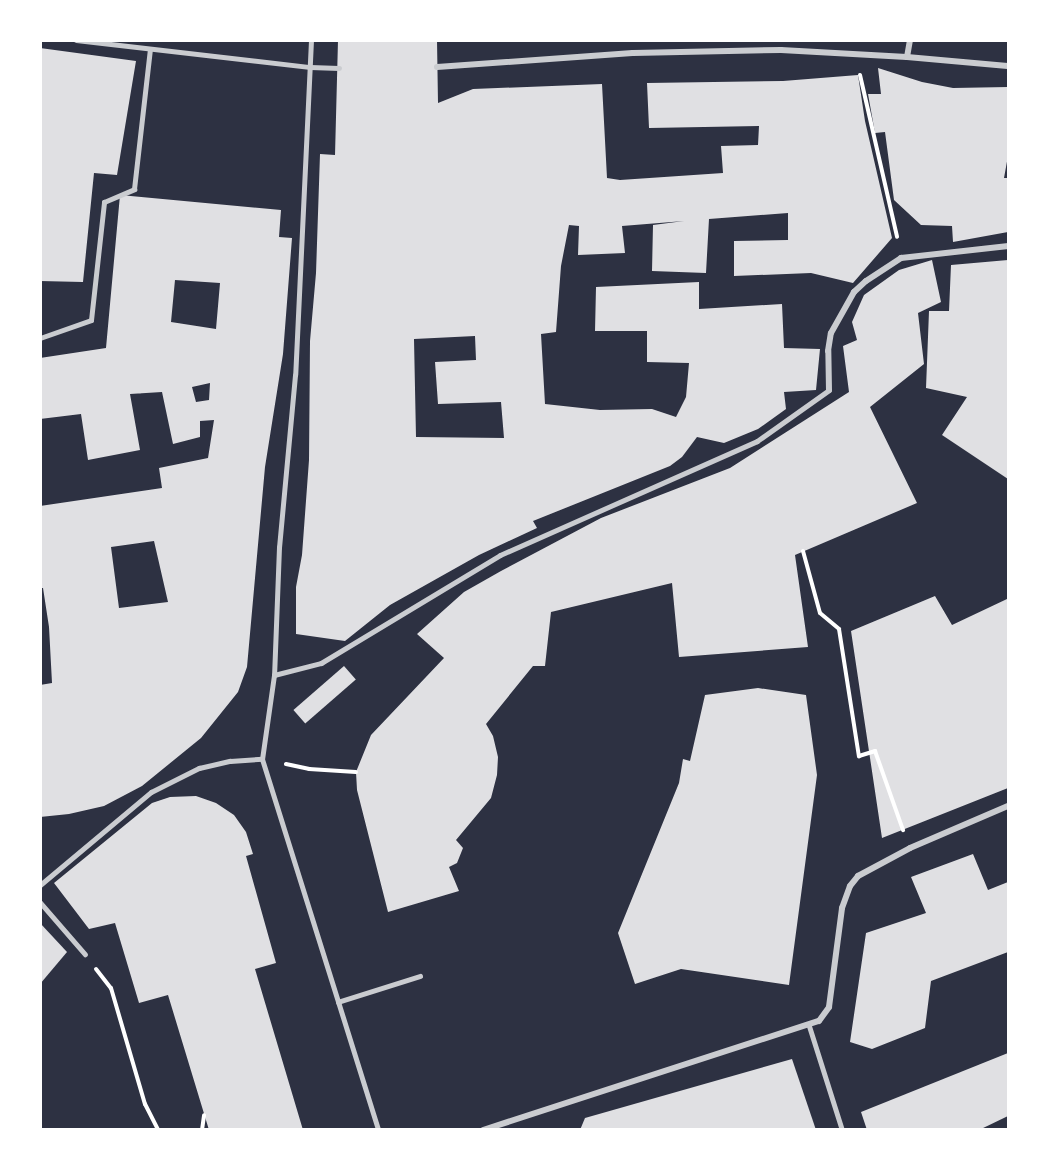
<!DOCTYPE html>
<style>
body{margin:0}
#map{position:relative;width:1049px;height:1170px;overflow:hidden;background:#2d3142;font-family:"Playfair Display",serif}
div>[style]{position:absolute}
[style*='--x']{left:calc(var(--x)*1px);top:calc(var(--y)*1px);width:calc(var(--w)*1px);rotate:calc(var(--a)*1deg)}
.building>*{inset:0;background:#e0e0e3;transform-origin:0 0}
.path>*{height:4px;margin:-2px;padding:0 2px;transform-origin:2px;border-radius:2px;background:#fff}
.service>*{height:4.5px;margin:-2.25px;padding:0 2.25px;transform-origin:2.25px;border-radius:2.25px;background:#caccd0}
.pedestrian>*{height:5px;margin:-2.5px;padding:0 2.5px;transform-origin:2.5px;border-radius:2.5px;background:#caccd0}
.minor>*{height:6px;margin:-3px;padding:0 3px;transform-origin:3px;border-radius:3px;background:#caccd0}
span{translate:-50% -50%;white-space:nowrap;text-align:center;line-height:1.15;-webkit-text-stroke:5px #fff;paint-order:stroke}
.frame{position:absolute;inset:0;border:42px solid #fff;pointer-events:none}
</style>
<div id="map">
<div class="building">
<div style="clip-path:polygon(evenodd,338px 40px,437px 40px,438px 103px,473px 89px,602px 84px,607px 178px,620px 180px,723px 173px,721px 146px,758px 145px,759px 126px,649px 128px,647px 83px,783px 81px,858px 75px,865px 121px,892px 238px,853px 283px,811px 273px,734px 276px,734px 241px,788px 240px,788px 213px,709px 219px,706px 273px,652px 271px,653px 225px,684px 221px,622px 226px,625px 253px,578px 255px,579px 226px,569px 225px,561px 266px,556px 332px,541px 334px,545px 404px,600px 410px,652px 409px,676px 417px,686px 397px,689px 363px,647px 362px,647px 331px,595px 331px,596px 287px,699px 282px,699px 309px,782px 304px,784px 348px,820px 349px,816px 390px,784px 392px,786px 409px,758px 429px,724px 443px,697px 437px,682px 457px,670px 466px,533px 521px,537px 528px,479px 555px,390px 605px,345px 641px,296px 634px,296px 587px,302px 555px,309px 460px,310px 341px,316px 273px,320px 154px,335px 155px,338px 40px,475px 336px,476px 360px,435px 362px,438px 404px,501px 402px,504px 438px,416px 437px,414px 339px,475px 336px)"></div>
<div style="clip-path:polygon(40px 48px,136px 61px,117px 175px,94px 173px,83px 282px,40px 281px)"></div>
<div style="clip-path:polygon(878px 68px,922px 82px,953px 88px,1008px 87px,1008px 156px,1004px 178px,1008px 178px,1008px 232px,953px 242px,952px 226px,921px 225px,894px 200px,885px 132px,875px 133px,868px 94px,881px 94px)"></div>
<div style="clip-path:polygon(evenodd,120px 195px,281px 210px,279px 237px,292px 238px,283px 354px,265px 467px,247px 667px,238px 692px,201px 738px,142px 786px,104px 806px,69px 814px,40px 817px,40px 685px,52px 683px,49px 627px,43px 588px,40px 588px,40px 506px,162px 488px,159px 468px,208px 458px,214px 420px,200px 421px,200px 437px,173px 444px,162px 392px,130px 394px,140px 450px,88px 460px,81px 414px,40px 419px,40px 358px,106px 348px,120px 195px,175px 280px,220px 283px,216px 329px,171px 322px,175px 280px,120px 195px,210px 383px,209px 400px,196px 402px,192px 387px,210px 383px,120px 195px,154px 541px,168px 602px,119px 608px,111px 547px,154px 541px)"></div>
<div style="clip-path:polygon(932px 260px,941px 302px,918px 313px,924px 364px,870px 407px,917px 503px,795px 555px,808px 647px,679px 657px,672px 583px,551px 612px,545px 666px,533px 666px,486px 724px,493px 736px,498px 757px,497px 775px,491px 798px,456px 840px,463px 848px,457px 863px,449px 867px,459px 891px,388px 912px,357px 790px,356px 772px,371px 735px,444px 658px,417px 634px,464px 592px,501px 571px,601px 518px,730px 468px,849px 392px,843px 346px,857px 340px,852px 322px,864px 295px,899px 270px)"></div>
<div style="clip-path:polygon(1008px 260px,1008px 479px,942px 435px,967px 397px,926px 388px,929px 311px,949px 311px,951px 265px)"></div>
<div style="clip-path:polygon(935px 596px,952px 625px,1007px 599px,1008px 602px,1008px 788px,882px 838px,851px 631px)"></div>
<div style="left:344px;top:666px;width:18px;height:67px;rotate:49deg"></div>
<div style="clip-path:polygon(758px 688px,806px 695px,817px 775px,789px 985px,681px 969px,635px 984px,618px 933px,679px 783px,683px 759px,690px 761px,705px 695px)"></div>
<div style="clip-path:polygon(196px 796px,216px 803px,234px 815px,246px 832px,253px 854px,246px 856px,276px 963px,255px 969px,303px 1130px,209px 1130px,168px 995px,139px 1003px,115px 923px,89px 929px,54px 883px,152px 803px,170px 797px)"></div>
<div style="clip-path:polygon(973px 854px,988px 890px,1008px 882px,1008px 952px,931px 981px,925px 1028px,872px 1049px,850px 1042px,866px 933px,926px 913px,911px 877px)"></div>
<div style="clip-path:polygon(40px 923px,67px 952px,40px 984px)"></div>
<div style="clip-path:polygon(1008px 1053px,1008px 1116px,979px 1130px,867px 1130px,861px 1112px)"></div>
<div style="clip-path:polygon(792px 1059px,816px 1130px,580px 1130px,585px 1118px)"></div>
</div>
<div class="path">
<div style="--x:860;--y:75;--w:166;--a:77.1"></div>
<div style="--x:803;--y:551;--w:64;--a:74.7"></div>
<div style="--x:820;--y:613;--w:25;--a:40"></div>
<div style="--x:839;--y:629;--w:129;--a:81.1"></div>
<div style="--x:859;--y:756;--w:17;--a:-17"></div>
<div style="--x:875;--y:751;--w:84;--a:70.5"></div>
<div style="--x:286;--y:764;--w:24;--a:12"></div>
<div style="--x:309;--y:769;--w:47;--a:3.7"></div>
<div style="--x:96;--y:969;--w:24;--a:52"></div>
<div style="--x:111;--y:988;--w:121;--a:73.7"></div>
<div style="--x:145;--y:1104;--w:29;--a:63"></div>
<div style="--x:202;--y:1130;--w:15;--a:-82"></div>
</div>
<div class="service">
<div style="--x:40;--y:902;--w:69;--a:49.1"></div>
<div style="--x:338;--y:1002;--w:86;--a:-17.6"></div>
</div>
<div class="pedestrian">
<div style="--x:76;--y:40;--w:236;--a:6.6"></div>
<div style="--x:310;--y:67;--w:29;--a:2"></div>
<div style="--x:311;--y:40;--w:335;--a:92.7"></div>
<div style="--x:295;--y:375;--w:173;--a:95.3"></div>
<div style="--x:279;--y:547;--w:128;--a:92.2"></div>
<div style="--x:274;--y:675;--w:85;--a:98.1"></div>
<div style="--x:262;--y:759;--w:389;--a:72.6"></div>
<div style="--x:40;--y:338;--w:54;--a:-19.4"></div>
<div style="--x:91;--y:320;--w:119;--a:-83.7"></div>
<div style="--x:104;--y:202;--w:33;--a:-23"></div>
<div style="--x:134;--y:189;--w:141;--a:-83.5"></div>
<div style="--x:274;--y:675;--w:49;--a:-14.3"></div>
<div style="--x:321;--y:663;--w:209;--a:-31.1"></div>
<div style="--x:500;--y:555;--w:281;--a:-23.9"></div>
<div style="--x:757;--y:441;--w:88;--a:-35.3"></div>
<div style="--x:40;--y:885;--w:145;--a:-40"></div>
<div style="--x:151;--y:792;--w:54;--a:-26.6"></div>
<div style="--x:199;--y:768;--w:32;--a:-13"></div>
<div style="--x:230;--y:761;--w:32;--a:-4"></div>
<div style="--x:809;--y:1026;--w:109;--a:72.4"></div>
</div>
<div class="minor">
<div style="--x:907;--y:57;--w:17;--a:-80"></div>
<div style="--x:437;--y:67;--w:196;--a:-4.1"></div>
<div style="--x:633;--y:53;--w:148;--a:-1.2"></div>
<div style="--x:781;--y:50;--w:126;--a:3.2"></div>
<div style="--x:907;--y:57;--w:101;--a:5.1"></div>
<div style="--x:829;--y:390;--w:39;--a:-91"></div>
<div style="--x:828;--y:351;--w:18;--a:-81"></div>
<div style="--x:831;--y:333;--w:47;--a:-60.7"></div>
<div style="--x:854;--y:292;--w:16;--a:-43"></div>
<div style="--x:866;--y:281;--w:42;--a:-33.3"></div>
<div style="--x:901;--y:258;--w:108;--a:-6.4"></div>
<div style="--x:483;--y:1130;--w:353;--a:-18"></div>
<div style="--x:819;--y:1021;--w:17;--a:-54"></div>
<div style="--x:829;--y:1007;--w:100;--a:-82.5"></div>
<div style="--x:842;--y:908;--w:23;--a:-70"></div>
<div style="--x:850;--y:886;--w:13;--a:-51"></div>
<div style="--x:858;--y:876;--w:59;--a:-28.3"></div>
<div style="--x:910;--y:848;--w:107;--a:-23.2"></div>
</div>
<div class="frame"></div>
</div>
